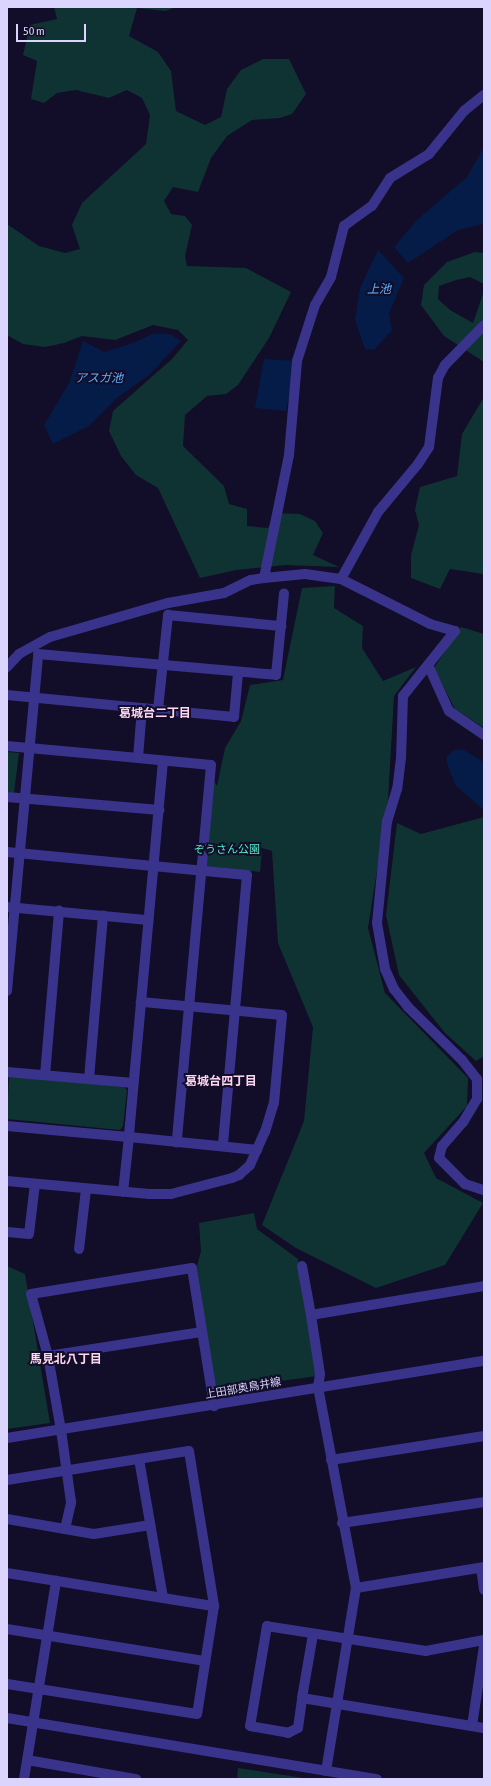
<!DOCTYPE html>
<meta charset="utf-8">
<style>
body{margin:0}
#map{position:relative;width:491px;height:1786px;overflow:hidden;background:#120d28;font-family:"Asap Condensed","Noto Sans JP",sans-serif}
div>[style]{position:absolute}
[style*='--x']{left:calc(var(--x)*1px);top:calc(var(--y)*1px);width:calc(var(--w)*1px);rotate:calc(var(--a)*1deg)}
.green>*{inset:0;background:#0f3333}
.water>*{inset:0;background:#051c49}
.minor>*{height:10px;margin:-5px;padding:0 5px;transform-origin:5px;border-radius:5px;background:#39338c}
.tertiary>*{height:10px;margin:-5px;padding:0 5px;transform-origin:5px;border-radius:5px;background:#39338c}
span{translate:-50% -50%;white-space:nowrap;text-align:center;line-height:1.15;-webkit-text-stroke:4px #120d28;paint-order:stroke}
.park-label{font-size:11px;color:#53ecca}
.street-label{font-size:11px;color:#dad4ff}
.water-label{font-size:12px;color:#62b2ff;font-style:italic}
.neighbourhood-label{font-size:12px;color:#ffd6ef;font-weight:700}
.frame{position:absolute;inset:0;border:8px solid #dad4ff;pointer-events:none}
.scale{position:absolute;left:16px;top:24px;width:70px;height:18px;box-sizing:border-box;border:2px solid #dad4ff;border-top:0;padding-left:5px;font-size:12px;line-height:14px;white-space:nowrap;color:#dad4ff;-webkit-text-stroke:3px #120d28;paint-order:stroke}
</style>
<div id="map">
<div class="green">
<div style="clip-path:polygon(54px 7px,177px 7px,165px 11px,137px 8px,129px 36px,158px 52px,171px 71px,176px 111px,205px 125px,221px 117px,227px 89px,241px 70px,263px 59px,289px 59px,306px 94px,292px 114px,280px 118px,252px 120px,227px 136px,211px 158px,198px 192px,173px 187px,164px 201px,171px 214px,185px 216px,192px 225px,185px 256px,187px 266px,246px 268px,291px 292px,269px 338px,238px 385px,226px 394px,207px 396px,185px 415px,183px 446px,224px 486px,229px 504px,247px 509px,247px 526px,268px 528px,275px 513px,300px 514px,315px 521px,323px 533px,313px 555px,339px 567px,285px 565px,236px 570px,200px 578px,158px 488px,136px 475px,121px 456px,109px 431px,113px 411px,172px 359px,188px 340px,178px 330px,153px 325px,115px 340px,82px 336px,64px 343px,45px 347px,23px 344px,7px 335px,7px 224px,39px 246px,65px 253px,80px 249px,72px 225px,82px 203px,146px 144px,150px 115px,142px 98px,127px 90px,109px 98px,76px 90px,57px 93px,44px 103px,31px 99px,37px 61px,23px 55px,30px 25px,57px 19px)"></div>
<div style="clip-path:polygon(475px 252px,484px 253px,484px 284px,470px 277px,456px 280px,439px 286px,438px 299px,450px 310px,473px 323px,484px 291px,484px 362px,444px 336px,421px 305px,424px 285px,447px 262px)"></div>
<div style="clip-path:polygon(484px 397px,484px 568px,483px 574px,450px 569px,440px 589px,411px 578px,411px 555px,419px 525px,415px 510px,420px 487px,457px 476px,462px 434px)"></div>
<div style="clip-path:polygon(335px 586px,334px 608px,363px 626px,362px 648px,383px 681px,416px 667px,394px 696px,388px 800px,368px 928px,385px 993px,468px 1078px,467px 1106px,424px 1153px,436px 1178px,483px 1203px,445px 1265px,376px 1288px,296px 1248px,262px 1225px,304px 1121px,313px 1027px,278px 943px,272px 851px,246px 843px,262px 852px,260px 872px,206px 866px,214px 781px,217px 786px,225px 748px,241px 721px,250px 685px,283px 680px,302px 588px)"></div>
<div style="clip-path:polygon(461px 627px,484px 634px,484px 728px,455px 709px,434px 668px)"></div>
<div style="clip-path:polygon(7px 752px,19px 753px,14px 793px,7px 792px)"></div>
<div style="clip-path:polygon(484px 817px,484px 1056px,476px 1061px,445px 1033px,399px 975px,386px 915px,397px 823px,421px 834px)"></div>
<div style="clip-path:polygon(9px 1076px,124px 1087px,127px 1090px,123px 1126px,120px 1130px,7px 1119px)"></div>
<div style="clip-path:polygon(254px 1213px,257px 1229px,298px 1259px,317px 1376px,215px 1390px,197px 1266px,201px 1251px,199px 1223px)"></div>
<div style="clip-path:polygon(7px 1266px,25px 1274px,50px 1423px,7px 1429px)"></div>
<div style="clip-path:polygon(238px 1768px,311px 1779px,237px 1779px)"></div>
</div>
<div class="water">
<div style="clip-path:polygon(484px 147px,484px 224px,458px 230px,408px 263px,394px 247px,417px 220px,467px 177px)"></div>
<div style="clip-path:polygon(378px 250px,404px 278px,389px 313px,392px 330px,374px 350px,365px 349px,355px 320px,360px 288px)"></div>
<div style="clip-path:polygon(152px 334px,170px 334px,181px 341px,148px 376px,118px 397px,89px 426px,53px 444px,44px 425px,69px 383px,83px 341px,104px 352px,133px 343px)"></div>
<div style="clip-path:polygon(264px 359px,297px 361px,286px 411px,255px 408px)"></div>
<div style="clip-path:polygon(454px 750px,464px 750px,484px 762px,484px 810px,456px 786px,447px 764px,447px 756px)"></div>
</div>
<div class="minor">
<div style="--x:264;--y:578;--w:126;--a:-78.5"></div>
<div style="--x:289;--y:455;--w:94;--a:-85.1"></div>
<div style="--x:297;--y:361;--w:59;--a:-72.2"></div>
<div style="--x:315;--y:305;--w:32;--a:-60"></div>
<div style="--x:331;--y:277;--w:53;--a:-75.7"></div>
<div style="--x:344;--y:226;--w:34;--a:-36"></div>
<div style="--x:372;--y:206;--w:33;--a:-57"></div>
<div style="--x:390;--y:178;--w:46;--a:-31.6"></div>
<div style="--x:429;--y:154;--w:55;--a:-50.9"></div>
<div style="--x:464;--y:111;--w:26;--a:-39"></div>
<div style="--x:341;--y:579;--w:77;--a:-61.1"></div>
<div style="--x:378;--y:512;--w:62;--a:-50.2"></div>
<div style="--x:418;--y:464;--w:20;--a:-57"></div>
<div style="--x:429;--y:447;--w:70;--a:-82.6"></div>
<div style="--x:438;--y:378;--w:15;--a:-62"></div>
<div style="--x:445;--y:365;--w:56;--a:-45.7"></div>
<div style="--x:7;--y:667;--w:18;--a:-47"></div>
<div style="--x:19;--y:654;--w:35;--a:-29"></div>
<div style="--x:50;--y:637;--w:123;--a:-16.1"></div>
<div style="--x:168;--y:603;--w:57;--a:-10.1"></div>
<div style="--x:224;--y:593;--w:30;--a:-26"></div>
<div style="--x:251;--y:580;--w:13;--a:-9"></div>
<div style="--x:264;--y:578;--w:41;--a:-5.6"></div>
<div style="--x:305;--y:574;--w:36;--a:8"></div>
<div style="--x:341;--y:579;--w:100;--a:26.8"></div>
<div style="--x:430;--y:624;--w:26;--a:16"></div>
<div style="--x:455;--y:631;--w:83;--a:128.7"></div>
<div style="--x:403;--y:696;--w:62;--a:91.8"></div>
<div style="--x:401;--y:758;--w:31;--a:97"></div>
<div style="--x:397;--y:789;--w:34;--a:107"></div>
<div style="--x:387;--y:821;--w:102;--a:95.6"></div>
<div style="--x:377;--y:923;--w:47;--a:80.1"></div>
<div style="--x:385;--y:969;--w:22;--a:66"></div>
<div style="--x:394;--y:989;--w:23;--a:52"></div>
<div style="--x:408;--y:1007;--w:76;--a:44.5"></div>
<div style="--x:462;--y:1060;--w:24;--a:52"></div>
<div style="--x:477;--y:1079;--w:20;--a:90"></div>
<div style="--x:477;--y:1099;--w:27;--a:121"></div>
<div style="--x:463;--y:1122;--w:32;--a:131"></div>
<div style="--x:442;--y:1146;--w:12;--a:104"></div>
<div style="--x:439;--y:1158;--w:37;--a:45"></div>
<div style="--x:465;--y:1184;--w:20;--a:18"></div>
<div style="--x:429;--y:667;--w:48;--a:65.6"></div>
<div style="--x:449;--y:711;--w:42;--a:34.4"></div>
<div style="--x:7;--y:695;--w:228;--a:5.5"></div>
<div style="--x:234;--y:717;--w:44;--a:-84.8"></div>
<div style="--x:142;--y:708;--w:50;--a:94.6"></div>
<div style="--x:138;--y:758;--w:73;--a:5.5"></div>
<div style="--x:211;--y:765;--w:379;--a:95.2"></div>
<div style="--x:158;--y:709;--w:95;--a:-83.9"></div>
<div style="--x:168;--y:615;--w:114;--a:5.6"></div>
<div style="--x:7;--y:746;--w:132;--a:5.2"></div>
<div style="--x:163;--y:761;--w:378;--a:95.2"></div>
<div style="--x:129;--y:1137;--w:129;--a:5.8"></div>
<div style="--x:7;--y:797;--w:153;--a:4.9"></div>
<div style="--x:7;--y:852;--w:241;--a:5.5"></div>
<div style="--x:247;--y:875;--w:272;--a:95.1"></div>
<div style="--x:7;--y:907;--w:142;--a:5.3"></div>
<div style="--x:7;--y:991;--w:338;--a:-84.7"></div>
<div style="--x:38;--y:654;--w:239;--a:5"></div>
<div style="--x:276;--y:675;--w:82;--a:-84.4"></div>
<div style="--x:7;--y:1072;--w:127;--a:5"></div>
<div style="--x:45;--y:1075;--w:165;--a:-85.1"></div>
<div style="--x:89;--y:1079;--w:164;--a:-85.1"></div>
<div style="--x:7;--y:1126;--w:122;--a:5.2"></div>
<div style="--x:129;--y:1137;--w:55;--a:96.2"></div>
<div style="--x:7;--y:1181;--w:143;--a:5.2"></div>
<div style="--x:149;--y:1194;--w:22;--a:0"></div>
<div style="--x:171;--y:1194;--w:63;--a:-14.7"></div>
<div style="--x:232;--y:1178;--w:8;--a:-23"></div>
<div style="--x:239;--y:1175;--w:15;--a:-42"></div>
<div style="--x:250;--y:1165;--w:36;--a:-66"></div>
<div style="--x:265;--y:1132;--w:30;--a:-73"></div>
<div style="--x:274;--y:1103;--w:88;--a:-84.8"></div>
<div style="--x:282;--y:1015;--w:142;--a:-174.7"></div>
<div style="--x:7;--y:1232;--w:22;--a:5"></div>
<div style="--x:29;--y:1234;--w:50;--a:-83.2"></div>
<div style="--x:79;--y:1249;--w:60;--a:-83.3"></div>
<div style="--x:302;--y:1266;--w:50;--a:79.6"></div>
<div style="--x:48;--y:1356;--w:156;--a:-8.9"></div>
<div style="--x:139;--y:1459;--w:141;--a:80.2"></div>
<div style="--x:331;--y:1460;--w:155;--a:-8.9"></div>
<div style="--x:7;--y:1480;--w:184;--a:-9.1"></div>
<div style="--x:189;--y:1451;--w:157;--a:80.8"></div>
<div style="--x:214;--y:1606;--w:109;--a:98.9"></div>
<div style="--x:197;--y:1714;--w:192;--a:-171"></div>
<div style="--x:7;--y:1519;--w:88;--a:9.8"></div>
<div style="--x:94;--y:1534;--w:57;--a:-9.1"></div>
<div style="--x:342;--y:1523;--w:144;--a:-8.4"></div>
<div style="--x:65;--y:1529;--w:28;--a:-77"></div>
<div style="--x:71;--y:1502;--w:73;--a:-97.9"></div>
<div style="--x:61;--y:1430;--w:75;--a:-100"></div>
<div style="--x:48;--y:1356;--w:64;--a:-105.3"></div>
<div style="--x:31;--y:1294;--w:163;--a:-9.2"></div>
<div style="--x:192;--y:1268;--w:140;--a:80.9"></div>
<div style="--x:481;--y:1568;--w:22;--a:82"></div>
<div style="--x:7;--y:1573;--w:210;--a:9.1"></div>
<div style="--x:356;--y:1588;--w:130;--a:-9.3"></div>
<div style="--x:7;--y:1629;--w:201;--a:9.2"></div>
<div style="--x:484;--y:1640;--w:59;--a:169.3"></div>
<div style="--x:426;--y:1651;--w:161;--a:-171.1"></div>
<div style="--x:267;--y:1626;--w:101;--a:99.6"></div>
<div style="--x:250;--y:1726;--w:39;--a:10"></div>
<div style="--x:288;--y:1733;--w:11;--a:-27"></div>
<div style="--x:298;--y:1728;--w:30;--a:-82"></div>
<div style="--x:302;--y:1698;--w:184;--a:9.4"></div>
<div style="--x:302;--y:1698;--w:65;--a:-80.2"></div>
<div style="--x:472;--y:1726;--w:81;--a:-81.5"></div>
<div style="--x:27;--y:1760;--w:111;--a:9.9"></div>
<div style="--x:326;--y:1771;--w:185;--a:-80.7"></div>
<div style="--x:356;--y:1588;--w:205;--a:-100.7"></div>
<div style="--x:318;--y:1387;--w:13;--a:-81"></div>
<div style="--x:320;--y:1374;--w:60;--a:-98.7"></div>
<div style="--x:311;--y:1315;--w:175;--a:-9.5"></div>
<div style="--x:24;--y:1779;--w:201;--a:-80.8"></div>
</div>
<div class="tertiary">
<div style="--x:7;--y:1438;--w:483;--a:-9.2"></div>
<div style="--x:7;--y:1718;--w:375;--a:9.4"></div>
</div>
<div class="park-label">
<span style="left:227px;top:849px">ぞうさん公園</span>
</div>
<div class="street-label">
<span style="left:243px;top:1388px;rotate:-10deg">上田部奥鳥井線</span>
</div>
<div class="water-label">
<span style="left:379px;top:290px">上池</span>
<span style="left:99px;top:379px">アスガ池</span>
</div>
<div class="neighbourhood-label">
<span style="left:155px;top:714px">葛城台二丁目</span>
<span style="left:221px;top:1082px">葛城台四丁目</span>
<span style="left:66px;top:1360px">馬見北八丁目</span>
</div>
<div class="frame"></div>
<div class="scale">50 m</div>
</div>
